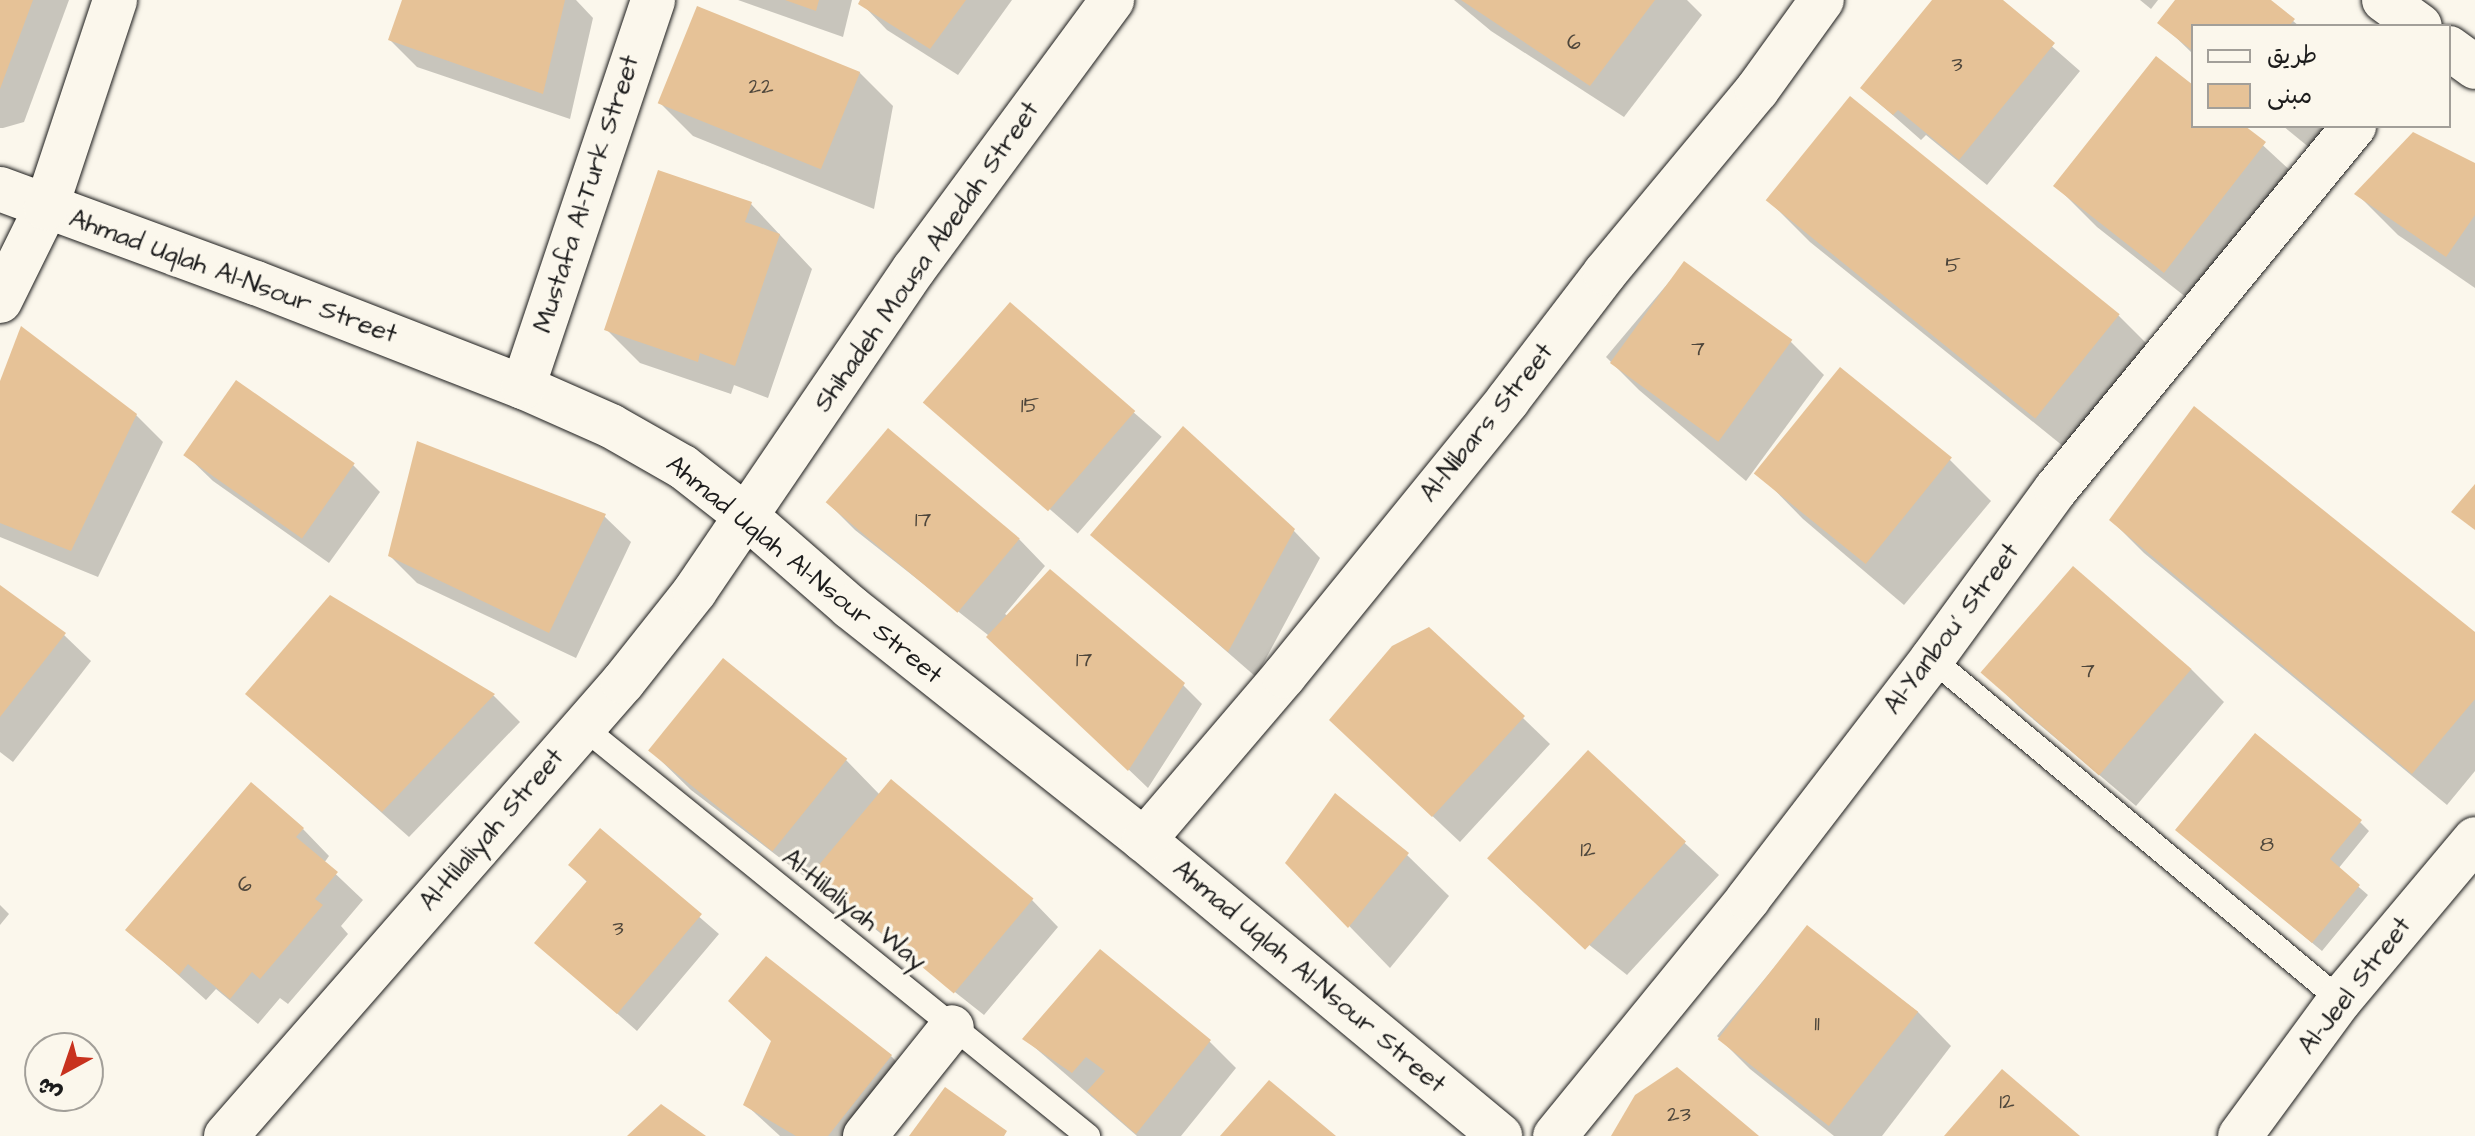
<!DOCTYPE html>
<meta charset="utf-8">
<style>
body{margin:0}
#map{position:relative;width:2475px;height:1136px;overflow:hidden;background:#fbf7ec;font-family:"Architects Daughter","Playpen Sans Arabic",sans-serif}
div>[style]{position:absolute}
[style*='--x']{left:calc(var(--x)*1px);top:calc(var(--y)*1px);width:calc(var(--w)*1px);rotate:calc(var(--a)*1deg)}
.shadow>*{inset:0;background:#0003;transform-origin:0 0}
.building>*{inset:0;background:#e6c297;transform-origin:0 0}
.roads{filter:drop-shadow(0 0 2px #1c1c1c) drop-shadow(0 0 2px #1c1c1c)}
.service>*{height:24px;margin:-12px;padding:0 12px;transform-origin:12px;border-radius:12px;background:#fbf7ec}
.minor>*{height:44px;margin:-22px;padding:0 22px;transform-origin:22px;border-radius:22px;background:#fbf7ec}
span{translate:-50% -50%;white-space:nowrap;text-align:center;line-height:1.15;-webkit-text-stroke:7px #fbf7ec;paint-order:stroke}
.number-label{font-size:22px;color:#4e463b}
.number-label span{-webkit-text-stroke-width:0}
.street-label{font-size:26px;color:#1c1c1c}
.legend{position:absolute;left:2191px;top:24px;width:260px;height:104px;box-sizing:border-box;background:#fbf7ec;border:2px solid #a29f99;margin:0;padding:10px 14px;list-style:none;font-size:24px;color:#1c1c1c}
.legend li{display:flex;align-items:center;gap:16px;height:40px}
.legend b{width:40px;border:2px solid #a29f99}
.north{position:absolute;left:24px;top:1032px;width:80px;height:80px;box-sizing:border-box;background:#fbf7ec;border:2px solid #a29f99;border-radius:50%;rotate:220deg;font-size:22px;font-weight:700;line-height:32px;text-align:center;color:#1c1c1c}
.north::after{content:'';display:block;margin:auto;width:28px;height:36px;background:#c8321e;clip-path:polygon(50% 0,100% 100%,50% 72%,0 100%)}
</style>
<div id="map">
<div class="shadow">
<div style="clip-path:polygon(0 0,69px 0,24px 122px,3px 128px,0 128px)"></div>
<div style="clip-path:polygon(404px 0,576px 0,593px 18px,570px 119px,417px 67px,390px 40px)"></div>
<div style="clip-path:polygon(738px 0,852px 0,843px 37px)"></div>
<div style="clip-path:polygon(863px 0,1012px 0,958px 75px,887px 30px,861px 3px)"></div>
<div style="clip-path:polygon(1454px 0,1687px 0,1702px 15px,1624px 117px,1491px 31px)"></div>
<div style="clip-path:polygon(1934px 0,1999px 0,2080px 71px,1987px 185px,1926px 135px,1921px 140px,1862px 88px)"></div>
<div style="clip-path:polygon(2140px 0,2158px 0,2151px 9px)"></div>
<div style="clip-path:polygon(2178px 0,2268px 0,2299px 26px,2193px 26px,2193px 54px,2160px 22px)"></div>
<div style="clip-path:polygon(860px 73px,893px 106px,874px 209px,693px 136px,660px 103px)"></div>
<div style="clip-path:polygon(2193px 88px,2193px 126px,2242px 126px,2306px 185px,2206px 313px,2097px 227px,2056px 186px)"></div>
<div style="clip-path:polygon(1851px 99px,2119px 316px,2160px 357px,2079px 459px,1810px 242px,1769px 201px)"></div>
<div style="clip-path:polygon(2283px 126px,2337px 126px,2316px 153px)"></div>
<div style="clip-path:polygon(2475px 165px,2475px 288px,2398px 235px,2356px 193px)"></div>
<div style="clip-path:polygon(751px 204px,812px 269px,768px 398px,734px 385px,731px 394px,640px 363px,606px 329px)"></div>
<div style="clip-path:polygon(1685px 263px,1791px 342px,1824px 375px,1746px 481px,1639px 390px,1606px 357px)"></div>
<div style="left:1010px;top:305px;width:201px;height:128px;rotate:41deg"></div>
<div style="clip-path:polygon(0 386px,136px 415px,163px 442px,98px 577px,0 537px)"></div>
<div style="clip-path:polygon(186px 455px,353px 465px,380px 492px,329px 563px,213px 481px)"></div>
<div style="clip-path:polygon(1949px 459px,1991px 501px,1904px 605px,1803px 519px,1762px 477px)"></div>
<div style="clip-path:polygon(828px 503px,1019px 539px,1045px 566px,1005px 614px,1008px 616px,1183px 685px,1202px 704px,1148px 788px,988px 635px,855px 530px)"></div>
<div style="clip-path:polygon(604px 516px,631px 542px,576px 658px,417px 583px,390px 556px)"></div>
<div style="clip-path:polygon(2111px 520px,2475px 635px,2475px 771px,2447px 805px,2144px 553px)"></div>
<div style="clip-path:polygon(1294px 531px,1320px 558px,1256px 677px,1093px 535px)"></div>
<div style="clip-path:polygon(0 587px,64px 635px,91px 661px,13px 762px,0 752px)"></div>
<div style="clip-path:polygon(331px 598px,494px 696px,520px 722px,409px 837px,248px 694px)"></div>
<div style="clip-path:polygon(2191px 669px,2224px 702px,2136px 806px,2020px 708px,1987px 675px)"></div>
<div style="clip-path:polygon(1523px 718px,1550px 744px,1460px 842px,1358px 746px)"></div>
<div style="clip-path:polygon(649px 749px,846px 760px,881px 796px,1032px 900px,1058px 927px,984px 1015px,846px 906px,822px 882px,818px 887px,691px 790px)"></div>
<div style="clip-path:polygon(1588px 753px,1719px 875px,1627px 975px,1524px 893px,1491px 860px)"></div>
<div style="clip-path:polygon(2360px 822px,2369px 831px,2338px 869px,2368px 895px,2322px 951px,2187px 839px)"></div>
<div style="clip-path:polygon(303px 829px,329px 856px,324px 863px,363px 900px,341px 926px,348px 934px,288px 1004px,280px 998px,258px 1024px,216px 989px,206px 1000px,128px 930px)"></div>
<div style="clip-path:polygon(600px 831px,719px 934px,637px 1031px,537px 943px,588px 883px,570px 865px)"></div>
<div style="clip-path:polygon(1407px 855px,1449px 896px,1390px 968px,1288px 863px)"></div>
<div style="clip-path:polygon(0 905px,9px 914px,0 925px)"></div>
<div style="clip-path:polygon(1807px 928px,1918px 1012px,1951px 1046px,1882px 1136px,1834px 1136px,1750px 1069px,1717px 1036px)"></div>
<div style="clip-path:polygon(1025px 1039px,1209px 1041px,1236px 1068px,1181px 1136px,1137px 1136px)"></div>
<div style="clip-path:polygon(891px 1056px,917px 1083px,875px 1136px,780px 1136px,745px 1104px)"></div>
</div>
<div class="building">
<div style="clip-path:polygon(0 0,33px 0,0 89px)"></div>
<div style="clip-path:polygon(402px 0,565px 0,543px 94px,388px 40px)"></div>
<div style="clip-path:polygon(785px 0,819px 0,816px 11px)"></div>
<div style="clip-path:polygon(860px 0,966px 0,930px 49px,858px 4px)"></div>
<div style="clip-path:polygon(1461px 0,1655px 0,1590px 86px)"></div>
<div style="clip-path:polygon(1932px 0,2003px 0,2055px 43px,1959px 160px,1898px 110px,1893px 115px,1860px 88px)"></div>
<div style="clip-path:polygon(2175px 0,2271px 0,2295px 19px,2289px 26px,2193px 26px,2193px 51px,2157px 23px)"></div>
<div style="left:697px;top:6px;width:176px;height:105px;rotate:22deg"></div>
<div style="clip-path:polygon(2156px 56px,2193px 85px,2193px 126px,2245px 126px,2266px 142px,2164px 273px,2053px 186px)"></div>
<div style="left:1850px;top:96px;width:347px;height:134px;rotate:39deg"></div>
<div style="clip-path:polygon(2413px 132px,2475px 163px,2475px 215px,2446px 257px,2354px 194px)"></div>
<div style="clip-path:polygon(658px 170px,752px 202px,745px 222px,780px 234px,735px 366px,700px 353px,698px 362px,604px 330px)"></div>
<div style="left:1684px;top:261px;width:134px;height:126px;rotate:36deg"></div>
<div style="left:1010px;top:302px;width:166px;height:133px;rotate:41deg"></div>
<div style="clip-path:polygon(21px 326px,137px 414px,71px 551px,0 523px,0 381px)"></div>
<div style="left:1840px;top:367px;width:144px;height:137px;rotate:39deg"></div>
<div style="left:236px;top:380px;width:145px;height:92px;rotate:35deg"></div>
<div style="clip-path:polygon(2194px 406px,2475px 632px,2475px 699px,2412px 774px,2109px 520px)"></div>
<div style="clip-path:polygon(1183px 426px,1295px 529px,1228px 652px,1090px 535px)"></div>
<div style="left:888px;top:428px;width:172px;height:97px;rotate:40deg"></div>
<div style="clip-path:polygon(417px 441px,606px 514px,549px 633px,388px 556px)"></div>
<div style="clip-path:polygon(2475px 484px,2475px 530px,2451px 512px)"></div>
<div style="left:2073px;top:566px;width:157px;height:141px;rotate:41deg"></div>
<div style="clip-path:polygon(1050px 569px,1185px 683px,1128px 771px,986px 637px)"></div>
<div style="clip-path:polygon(0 585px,66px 633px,0 717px)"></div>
<div style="clip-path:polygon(330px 595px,495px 694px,382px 812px,245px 694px)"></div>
<div style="clip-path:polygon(1429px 627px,1525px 716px,1432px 817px,1329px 720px,1392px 646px)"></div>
<div style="left:723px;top:658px;width:160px;height:119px;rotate:39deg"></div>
<div style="clip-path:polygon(2255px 733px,2362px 820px,2330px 859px,2360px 885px,2312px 943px,2175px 830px)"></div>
<div style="left:1588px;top:750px;width:134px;height:148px;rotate:43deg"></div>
<div style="left:891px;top:779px;width:186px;height:124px;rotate:40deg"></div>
<div style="clip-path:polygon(251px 782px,304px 828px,296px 837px,338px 872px,315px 899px,323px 905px,260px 979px,252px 972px,230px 999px,188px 964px,179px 975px,125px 930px)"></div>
<div style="clip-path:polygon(1335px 793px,1409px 853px,1348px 928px,1285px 863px)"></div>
<div style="clip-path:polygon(600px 828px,702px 914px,617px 1014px,534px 943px,587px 881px,568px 865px)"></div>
<div style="left:1807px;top:925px;width:141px;height:145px;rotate:38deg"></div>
<div style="clip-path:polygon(1100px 949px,1211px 1040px,1136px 1134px,1087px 1091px,1105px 1071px,1086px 1057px,1072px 1073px,1022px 1039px)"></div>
<div style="clip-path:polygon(766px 956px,892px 1055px,828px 1136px,796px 1136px,743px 1105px,771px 1041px,728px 1001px)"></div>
<div style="clip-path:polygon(1677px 1067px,1759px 1136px,1611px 1136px,1635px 1095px)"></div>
<div style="clip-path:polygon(2002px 1069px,2080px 1136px,1944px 1136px)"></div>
<div style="clip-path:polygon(1269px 1080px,1336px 1136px,1220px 1136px)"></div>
<div style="clip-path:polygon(945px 1087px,1007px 1131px,1004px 1136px,909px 1136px)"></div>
<div style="clip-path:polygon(661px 1104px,706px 1136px,627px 1136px)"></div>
</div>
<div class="roads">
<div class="service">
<div style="--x:1932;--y:659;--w:532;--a:39.89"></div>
<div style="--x:583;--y:727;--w:650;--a:39"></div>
</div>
<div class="minor">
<div style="--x:2384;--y:0;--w:44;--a:35.8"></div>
<div style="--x:2449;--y:48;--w:32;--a:36"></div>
<div style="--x:0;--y:189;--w:273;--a:20.2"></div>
<div style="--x:256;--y:283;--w:287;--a:21.3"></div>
<div style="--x:523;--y:387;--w:96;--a:23.9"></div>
<div style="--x:611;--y:426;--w:83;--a:29.7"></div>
<div style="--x:683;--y:467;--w:81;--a:38"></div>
<div style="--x:747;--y:517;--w:137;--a:41.1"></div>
<div style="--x:850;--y:607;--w:375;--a:38.4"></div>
<div style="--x:1144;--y:840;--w:463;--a:39.7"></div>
<div style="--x:0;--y:301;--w:104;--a:-63.7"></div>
<div style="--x:46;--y:208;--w:219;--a:-71.6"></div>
<div style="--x:523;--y:387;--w:408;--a:-71.4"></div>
<div style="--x:1144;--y:840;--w:216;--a:-49.5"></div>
<div style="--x:1284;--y:676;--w:355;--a:-50.9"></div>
<div style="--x:1508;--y:400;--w:160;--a:-52.6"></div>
<div style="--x:1605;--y:273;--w:238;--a:-50.3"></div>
<div style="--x:1757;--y:90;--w:111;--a:-54.2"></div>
<div style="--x:226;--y:1136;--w:603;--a:-48.83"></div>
<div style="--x:623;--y:682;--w:116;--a:-51.6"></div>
<div style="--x:695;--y:591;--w:389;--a:-55.8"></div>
<div style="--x:914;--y:269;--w:334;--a:-53.6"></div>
<div style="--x:865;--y:1136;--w:139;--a:-51.4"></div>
<div style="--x:1555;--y:1136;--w:306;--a:-50.8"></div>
<div style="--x:1748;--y:899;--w:302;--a:-52.5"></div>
<div style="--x:1932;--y:659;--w:210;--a:-53.9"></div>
<div style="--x:2056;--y:489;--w:470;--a:-50.6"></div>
<div style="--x:2240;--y:1136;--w:169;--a:-53.7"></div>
<div style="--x:2340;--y:1000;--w:210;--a:-50"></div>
</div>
</div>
<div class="number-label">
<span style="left:1574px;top:43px">6</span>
<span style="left:1957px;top:65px">3</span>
<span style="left:761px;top:87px">22</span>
<span style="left:1953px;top:266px">5</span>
<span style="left:1698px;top:349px">7</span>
<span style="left:1030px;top:406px">15</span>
<span style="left:923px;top:520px">17</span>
<span style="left:1084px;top:660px">17</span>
<span style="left:2088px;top:671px">7</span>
<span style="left:2267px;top:845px">8</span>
<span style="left:1588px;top:850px">12</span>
<span style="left:245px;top:885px">6</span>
<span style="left:618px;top:929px">3</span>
<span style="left:1817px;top:1024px">11</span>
<span style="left:2007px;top:1102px">12</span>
<span style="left:1679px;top:1115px">23</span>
</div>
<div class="street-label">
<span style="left:587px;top:194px;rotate:-72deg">Mustafa Al-Turk Street</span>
<span style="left:927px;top:257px;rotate:-55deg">Shihadeh Mousa Abedah Street</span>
<span style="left:233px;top:277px;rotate:20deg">Ahmad Uqlah Al-Nsour Street</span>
<span style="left:1487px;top:423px;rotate:-51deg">Al-Nibars Street</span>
<span style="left:804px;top:570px;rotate:39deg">Ahmad Uqlah Al-Nsour Street</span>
<span style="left:1952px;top:629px;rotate:-53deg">Al-Yanbou' Street</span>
<span style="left:492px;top:830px;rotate:-49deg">Al-Hilaliyah Street</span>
<span style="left:854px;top:910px;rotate:39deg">Al-Hilaliyah Way</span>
<span style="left:1309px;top:977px;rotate:40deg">Ahmad Uqlah Al-Nsour Street</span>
<span style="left:2355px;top:986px;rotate:-52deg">Al-Jeel Street</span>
</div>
<ul class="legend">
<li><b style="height:10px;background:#fbf7ec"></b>طريق</li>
<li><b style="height:22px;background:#e6c297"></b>مبنى</li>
</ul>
<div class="north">ش</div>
</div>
